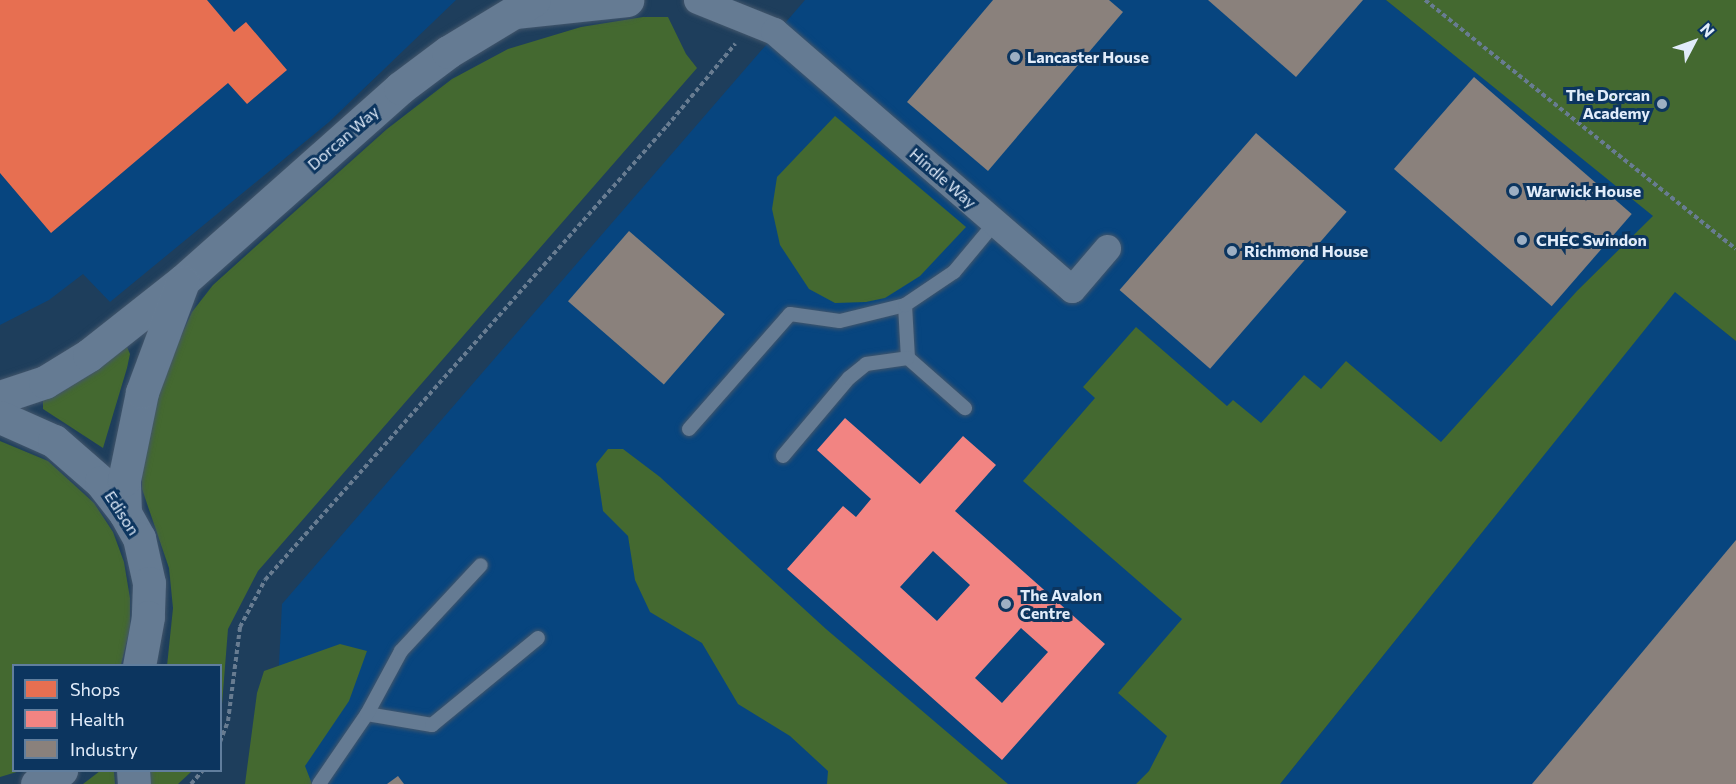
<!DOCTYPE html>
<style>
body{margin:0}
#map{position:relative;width:1736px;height:784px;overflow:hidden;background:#1e3e5c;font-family:Commissioner,sans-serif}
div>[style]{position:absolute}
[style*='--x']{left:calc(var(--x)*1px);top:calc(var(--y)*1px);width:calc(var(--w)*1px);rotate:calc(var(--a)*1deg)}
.built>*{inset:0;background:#07457f}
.green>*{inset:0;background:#446930}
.shops>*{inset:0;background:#e76f51}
.health>*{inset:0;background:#f28482}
.industry>*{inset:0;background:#8a817c;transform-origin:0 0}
.path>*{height:4px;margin-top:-2px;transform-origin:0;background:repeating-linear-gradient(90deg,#687c91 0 4.5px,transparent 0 7.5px)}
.roads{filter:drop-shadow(0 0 2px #43566b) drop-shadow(0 0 2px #43566b)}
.service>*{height:14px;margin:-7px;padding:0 7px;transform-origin:7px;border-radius:7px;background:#657b93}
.minor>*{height:27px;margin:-13.5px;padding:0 13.5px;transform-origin:13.5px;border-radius:13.5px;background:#657b93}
.secondary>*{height:33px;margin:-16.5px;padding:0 16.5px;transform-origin:16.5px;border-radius:16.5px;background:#657b93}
.dots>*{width:16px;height:16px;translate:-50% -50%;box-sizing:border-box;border:3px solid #0c355f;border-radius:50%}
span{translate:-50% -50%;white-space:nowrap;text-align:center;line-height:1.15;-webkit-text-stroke:6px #0c355f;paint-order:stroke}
.poi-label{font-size:16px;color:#e1ecfa;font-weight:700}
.left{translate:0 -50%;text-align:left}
.right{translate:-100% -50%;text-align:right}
.street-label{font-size:16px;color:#e1ecfa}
.legend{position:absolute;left:12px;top:664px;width:210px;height:108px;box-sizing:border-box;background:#0c355f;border:2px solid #617e9d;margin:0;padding:8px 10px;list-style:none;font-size:18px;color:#e1ecfa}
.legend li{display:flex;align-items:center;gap:12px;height:30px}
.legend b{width:30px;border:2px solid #617e9d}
.north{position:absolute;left:1664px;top:12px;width:60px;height:60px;-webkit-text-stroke:4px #0c355f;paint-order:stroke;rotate:49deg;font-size:16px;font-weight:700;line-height:24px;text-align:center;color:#e1ecfa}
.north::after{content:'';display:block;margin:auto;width:21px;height:27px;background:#e1ecfa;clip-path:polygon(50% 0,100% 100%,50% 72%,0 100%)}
</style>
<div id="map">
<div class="built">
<div style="clip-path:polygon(0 0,456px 0,329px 122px,110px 302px,83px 274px,49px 300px,0 325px)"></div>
<div style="clip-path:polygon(805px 0,1386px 0,1680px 237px,1231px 784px,273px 784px,282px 604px)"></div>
<div style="clip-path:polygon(1675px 291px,1736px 341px,1736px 784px,1280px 784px)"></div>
</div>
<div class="green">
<div style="clip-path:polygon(1386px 0,1736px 0,1736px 341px,1675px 292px,1280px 784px,1136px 784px,1149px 771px,1167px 736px,1118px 693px,1182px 619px,1023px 481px,1095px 398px,1083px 387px,1136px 327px,1227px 406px,1233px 400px,1261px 423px,1304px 375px,1321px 389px,1346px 361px,1441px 442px,1577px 291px,1653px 216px)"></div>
<div style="clip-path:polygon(643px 17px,668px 17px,686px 54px,697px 68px,258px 571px,228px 629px,221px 717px,220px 666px,167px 666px,173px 608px,169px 568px,142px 489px,142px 461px,164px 373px,192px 312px,213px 285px,254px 248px,387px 129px,452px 79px,508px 49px,581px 27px)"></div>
<div style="clip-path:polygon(835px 116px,966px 227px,920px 276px,885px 298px,866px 302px,835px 303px,809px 289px,780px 245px,772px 209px,777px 177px)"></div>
<div style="clip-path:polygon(127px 347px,130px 354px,127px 368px,103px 448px,43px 409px,43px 398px,86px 377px)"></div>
<div style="clip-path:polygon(0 441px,48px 461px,94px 503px,113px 532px,124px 562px,130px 598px,130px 628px,121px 665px,14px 666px,14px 770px,20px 771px,0 777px)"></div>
<div style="clip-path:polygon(608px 449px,623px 449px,660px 477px,826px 629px,1008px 784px,827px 784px,828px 771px,790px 736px,738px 704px,702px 643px,650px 612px,635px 580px,628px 536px,603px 511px,596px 464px)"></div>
<div style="clip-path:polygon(340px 644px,367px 651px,349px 701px,305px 766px,312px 784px,245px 784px,257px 693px,264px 671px)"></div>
<div style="clip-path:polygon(100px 771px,114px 771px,115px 784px,83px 784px)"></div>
<div style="clip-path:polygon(148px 771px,192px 771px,178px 784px,150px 784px)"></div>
</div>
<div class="shops">
<div style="clip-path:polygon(0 0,207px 0,234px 32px,246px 22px,287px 70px,247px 104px,228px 83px,51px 233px,0 173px)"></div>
</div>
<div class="health">
<div style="clip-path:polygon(evenodd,845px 418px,920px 484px,963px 436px,996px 465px,955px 511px,1105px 644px,1002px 760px,787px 569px,843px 506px,856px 517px,871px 499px,817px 450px,845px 418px,933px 551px,970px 585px,937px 621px,900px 587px,933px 551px,845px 418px,1021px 628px,1048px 652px,1002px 703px,975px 678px,1021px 628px)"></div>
</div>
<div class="industry">
<div style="clip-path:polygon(993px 0,1109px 0,1123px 12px,988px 171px,907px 102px)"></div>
<div style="clip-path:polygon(1208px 0,1363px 0,1296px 77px)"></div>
<div style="left:1474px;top:77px;width:209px;height:122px;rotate:41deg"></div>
<div style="left:1256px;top:133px;width:120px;height:208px;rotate:41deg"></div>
<div style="left:629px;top:231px;width:127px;height:93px;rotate:41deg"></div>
<div style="clip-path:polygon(1736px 540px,1736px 784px,1532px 784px)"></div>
<div style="clip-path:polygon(398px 776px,404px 784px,387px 784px)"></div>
</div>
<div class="path">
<div style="--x:1425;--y:0;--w:398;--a:38.7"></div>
<div style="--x:220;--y:742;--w:22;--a:-69"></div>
<div style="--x:228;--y:721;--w:95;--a:-82.7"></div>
<div style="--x:240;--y:627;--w:53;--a:-62"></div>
<div style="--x:265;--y:580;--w:606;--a:-48.48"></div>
<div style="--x:667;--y:126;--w:107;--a:-50.3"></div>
<div style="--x:191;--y:784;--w:18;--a:-49"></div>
</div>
<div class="roads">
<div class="service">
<div style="--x:905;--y:305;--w:53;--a:86.8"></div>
<div style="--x:908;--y:358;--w:76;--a:41.3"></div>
<div style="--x:689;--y:429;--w:153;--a:-48.7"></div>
<div style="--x:790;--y:314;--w:50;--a:8"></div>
<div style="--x:840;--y:321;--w:67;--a:-13.8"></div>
<div style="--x:905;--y:305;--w:59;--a:-34"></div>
<div style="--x:954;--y:272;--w:62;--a:-50.2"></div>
<div style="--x:783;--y:456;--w:102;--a:-49.8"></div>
<div style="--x:849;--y:378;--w:22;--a:-39"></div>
<div style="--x:866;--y:364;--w:42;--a:-8.1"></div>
<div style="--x:367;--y:714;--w:66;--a:9.6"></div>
<div style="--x:432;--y:725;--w:137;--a:-39.4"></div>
<div style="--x:319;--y:784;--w:85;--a:-55.6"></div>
<div style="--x:367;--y:714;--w:72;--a:-61.6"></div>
<div style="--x:401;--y:651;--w:117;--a:-47.1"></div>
</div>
<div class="minor">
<div style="--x:697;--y:0;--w:83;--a:21.9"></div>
<div style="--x:774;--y:31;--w:394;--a:40.9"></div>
<div style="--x:1072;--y:289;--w:54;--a:-49.5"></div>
</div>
<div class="secondary">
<div style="--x:515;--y:12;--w:113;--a:-6.1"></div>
<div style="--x:0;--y:397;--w:47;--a:-18.4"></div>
<div style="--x:45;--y:382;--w:52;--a:-31.5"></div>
<div style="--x:89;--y:355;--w:121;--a:-38.3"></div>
<div style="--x:184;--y:280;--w:289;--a:-41.6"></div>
<div style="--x:400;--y:88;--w:60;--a:-36.9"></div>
<div style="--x:448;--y:52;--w:100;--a:-31.2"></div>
<div style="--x:0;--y:417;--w:59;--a:24"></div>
<div style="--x:54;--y:441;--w:62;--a:41.1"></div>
<div style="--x:101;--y:482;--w:39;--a:52"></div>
<div style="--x:125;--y:513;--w:29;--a:61"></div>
<div style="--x:139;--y:538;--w:46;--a:77.5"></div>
<div style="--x:149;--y:583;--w:34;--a:92"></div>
<div style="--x:148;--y:617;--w:50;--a:100.4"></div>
<div style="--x:125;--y:513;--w:33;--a:-92"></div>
<div style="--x:124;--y:480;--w:90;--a:-78.4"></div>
<div style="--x:142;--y:392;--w:117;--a:-69.6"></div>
<div style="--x:133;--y:770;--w:14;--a:86"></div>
<div style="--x:37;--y:784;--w:28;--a:-30"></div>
</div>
</div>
<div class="dots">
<div style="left:1015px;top:57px;background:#9dafc3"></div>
<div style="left:1662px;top:104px;background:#9dafc3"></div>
<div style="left:1514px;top:191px;background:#9dafc3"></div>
<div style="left:1522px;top:240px;background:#9dafc3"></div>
<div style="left:1232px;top:251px;background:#9dafc3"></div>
<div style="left:1006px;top:604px;background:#9dafc3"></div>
</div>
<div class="poi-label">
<span class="left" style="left:1027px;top:57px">Lancaster House</span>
<span class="right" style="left:1650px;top:104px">The Dorcan<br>Academy</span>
<span class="left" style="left:1526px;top:191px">Warwick House</span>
<span class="left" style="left:1536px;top:240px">CHEC Swindon</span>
<span class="left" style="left:1244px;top:251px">Richmond House</span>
<span class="left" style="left:1020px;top:604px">The Avalon<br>Centre</span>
</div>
<div class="street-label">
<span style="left:343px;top:138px;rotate:-41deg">Dorcan Way</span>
<span style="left:943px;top:178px;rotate:41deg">Hindle Way</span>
<span style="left:122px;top:513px;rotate:57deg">Edison</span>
</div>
<ul class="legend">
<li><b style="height:16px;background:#e76f51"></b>Shops</li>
<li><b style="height:16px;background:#f28482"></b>Health</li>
<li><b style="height:16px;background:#8a817c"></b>Industry</li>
</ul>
<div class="north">N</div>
</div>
